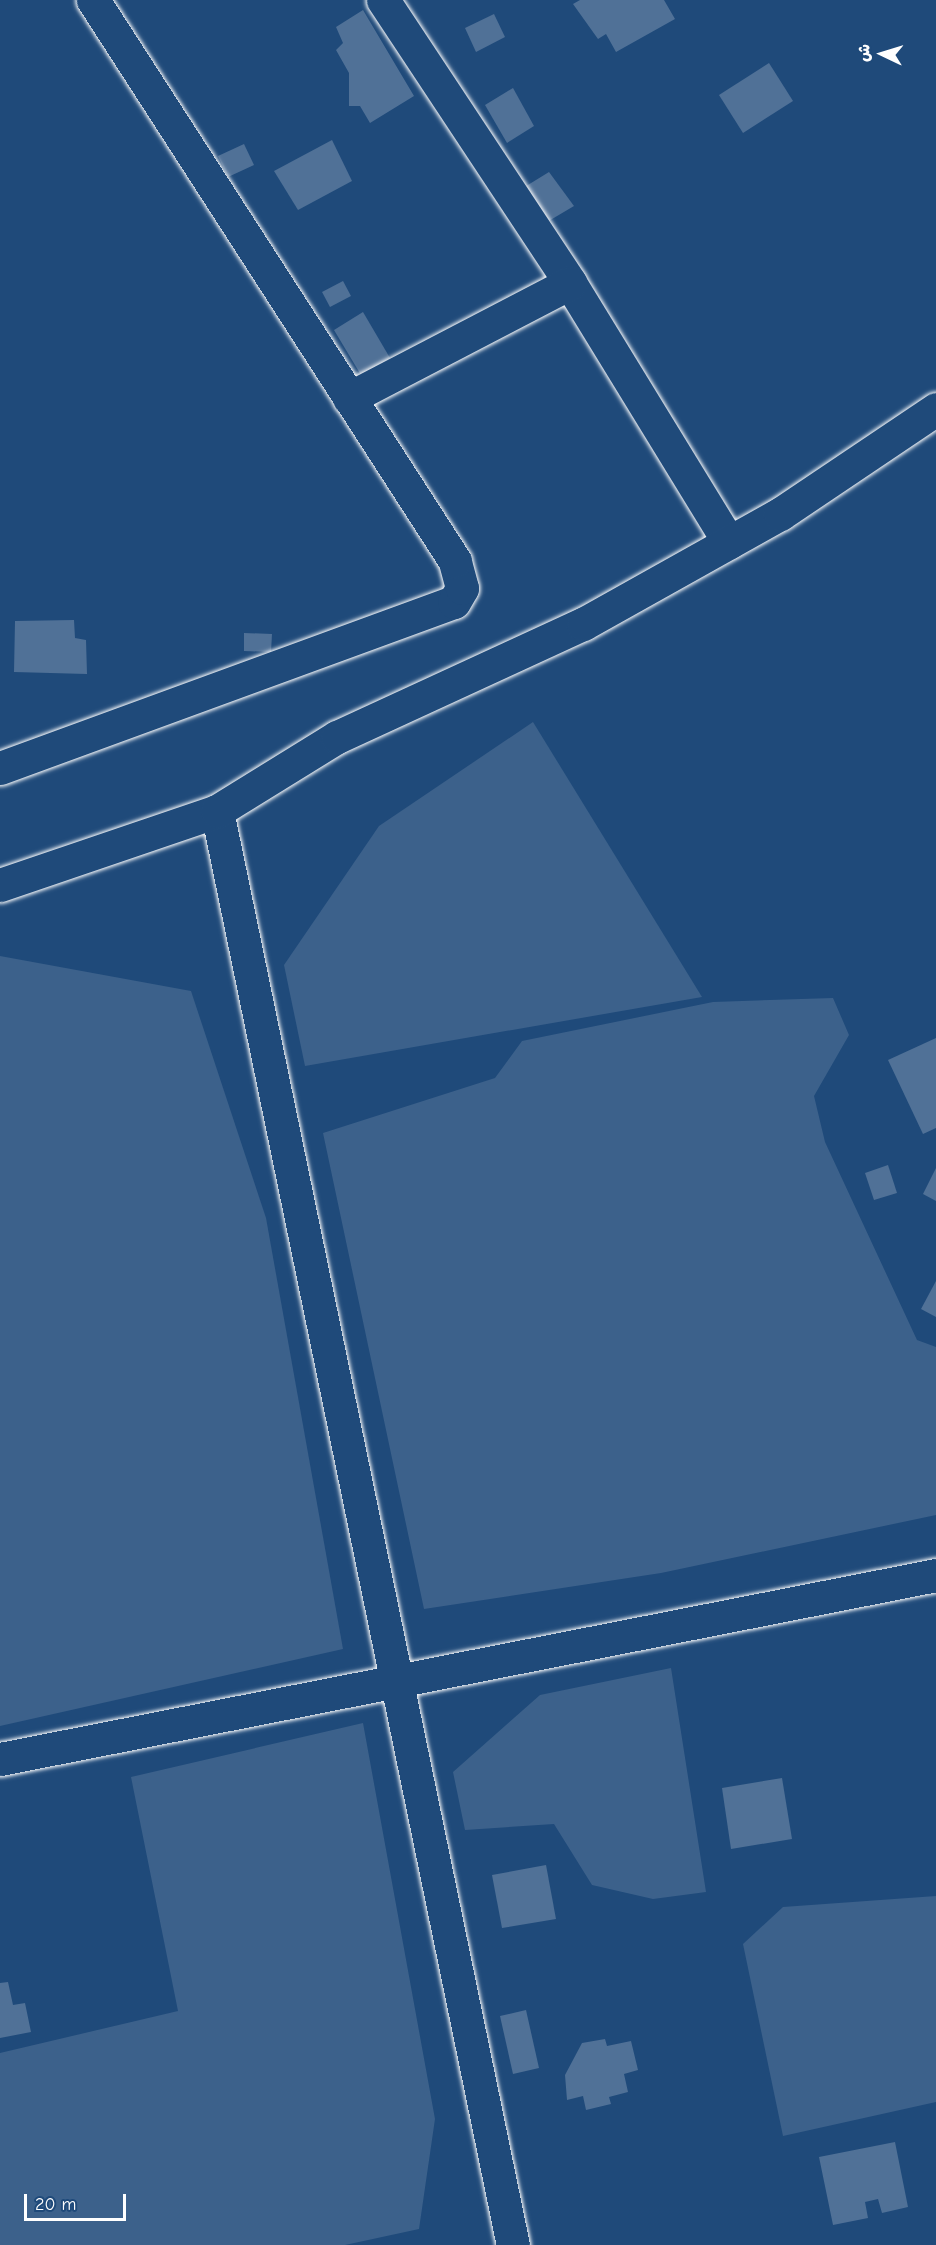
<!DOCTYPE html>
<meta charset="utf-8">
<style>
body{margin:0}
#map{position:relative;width:936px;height:2245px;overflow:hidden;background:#1f4a7a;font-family:"Comic Neue","Playpen Sans Arabic",sans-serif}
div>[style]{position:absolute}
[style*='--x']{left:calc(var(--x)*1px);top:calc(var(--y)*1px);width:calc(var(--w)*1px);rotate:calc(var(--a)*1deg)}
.green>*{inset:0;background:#3c618b}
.building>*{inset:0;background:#507197}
.roads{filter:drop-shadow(0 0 2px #fff) drop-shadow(0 0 2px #fff)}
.minor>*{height:33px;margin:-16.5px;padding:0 16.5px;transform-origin:16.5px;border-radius:16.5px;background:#1f4a7a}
span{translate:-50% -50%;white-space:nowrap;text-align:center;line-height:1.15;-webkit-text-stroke:4.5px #1f4a7a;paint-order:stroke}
.north{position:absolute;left:852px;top:24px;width:60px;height:60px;-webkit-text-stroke:4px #1f4a7a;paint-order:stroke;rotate:274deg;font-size:16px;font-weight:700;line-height:24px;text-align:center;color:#fff}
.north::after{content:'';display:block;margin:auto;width:21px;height:27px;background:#fff;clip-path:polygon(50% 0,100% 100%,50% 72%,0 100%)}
.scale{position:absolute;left:24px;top:2194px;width:102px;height:27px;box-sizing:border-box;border:3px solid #fff;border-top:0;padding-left:8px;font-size:18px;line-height:21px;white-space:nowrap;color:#fff;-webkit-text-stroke:4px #1f4a7a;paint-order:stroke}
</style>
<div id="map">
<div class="green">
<i style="clip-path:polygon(533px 722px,702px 997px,305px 1066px,284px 965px,379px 826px)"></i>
<i style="clip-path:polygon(0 956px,191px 991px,266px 1218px,343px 1649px,0 1726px)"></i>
<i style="clip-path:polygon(833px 998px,849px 1035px,814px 1096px,825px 1142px,917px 1340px,936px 1347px,936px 1515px,661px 1573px,424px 1609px,323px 1133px,495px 1078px,522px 1041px,713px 1002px)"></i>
<i style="clip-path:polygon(671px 1668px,706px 1892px,653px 1899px,592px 1885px,554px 1824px,465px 1830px,453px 1772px,540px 1695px)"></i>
<i style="clip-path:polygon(363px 1723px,435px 2119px,419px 2229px,345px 2245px,0 2245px,0 2053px,178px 2011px,131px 1777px)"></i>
<i style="clip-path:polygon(936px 1896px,936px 2102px,783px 2136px,743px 1944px,783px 1907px)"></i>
</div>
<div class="building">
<i style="clip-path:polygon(580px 0,664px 0,675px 19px,616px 52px,606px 34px,598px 39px,573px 4px)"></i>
<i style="clip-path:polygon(363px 10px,414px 96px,370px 123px,360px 106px,349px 106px,349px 73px,336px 50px,343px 43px,336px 27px)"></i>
<i style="clip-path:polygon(494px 14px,505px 37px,476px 52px,465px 28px)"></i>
<i style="clip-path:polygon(769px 63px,793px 101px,743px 133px,719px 95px)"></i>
<i style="clip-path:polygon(513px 88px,534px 126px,507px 143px,485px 105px)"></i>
<i style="clip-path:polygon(332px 140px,352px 181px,298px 210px,274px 171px)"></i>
<i style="clip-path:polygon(244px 144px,254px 165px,228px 177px,218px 156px)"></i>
<i style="clip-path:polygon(549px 172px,574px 206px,547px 222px,523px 188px)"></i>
<i style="clip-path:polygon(343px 281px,351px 296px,330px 307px,322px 292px)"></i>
<i style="clip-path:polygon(363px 312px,390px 358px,361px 375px,334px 330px)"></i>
<i style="clip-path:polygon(74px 620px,75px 638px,86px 640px,87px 674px,14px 672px,15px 621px)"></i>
<i style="clip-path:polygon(244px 633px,272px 634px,271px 652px,244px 651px)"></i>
<i style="clip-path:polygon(936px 1038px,936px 1128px,923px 1134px,888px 1060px)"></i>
<i style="clip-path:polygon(888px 1165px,897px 1193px,874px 1200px,865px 1173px)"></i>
<i style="clip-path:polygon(936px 1168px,936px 1201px,923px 1194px)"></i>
<i style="clip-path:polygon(936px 1281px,936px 1317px,921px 1309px)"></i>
<i style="clip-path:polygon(782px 1778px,792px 1839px,731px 1849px,722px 1788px)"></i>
<i style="clip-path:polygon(546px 1865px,556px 1919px,502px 1928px,492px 1875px)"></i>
<i style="clip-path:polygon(8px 1982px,13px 2005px,25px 2003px,31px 2032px,0 2038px,0 1983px)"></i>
<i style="clip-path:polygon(526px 2010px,539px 2068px,513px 2074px,500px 2016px)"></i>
<i style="clip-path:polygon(605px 2039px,607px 2046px,631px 2041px,638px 2070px,624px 2074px,628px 2092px,609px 2097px,611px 2104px,586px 2110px,583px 2096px,567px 2100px,565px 2075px,582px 2043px)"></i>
<i style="clip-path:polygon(895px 2142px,908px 2207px,882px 2213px,878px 2199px,865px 2202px,868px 2218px,833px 2225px,819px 2157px)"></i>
</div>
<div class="roads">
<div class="minor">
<i style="--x:383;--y:0;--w:339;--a:56.5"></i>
<i style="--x:570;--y:283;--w:304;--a:58.5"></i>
<i style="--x:349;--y:398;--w:249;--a:-27.5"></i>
<i style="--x:0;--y:768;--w:483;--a:-20.1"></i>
<i style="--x:454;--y:602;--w:16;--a:-60"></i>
<i style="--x:462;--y:588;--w:28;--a:-105"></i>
<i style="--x:455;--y:561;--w:668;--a:-122.83"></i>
<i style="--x:217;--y:811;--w:1464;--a:78.34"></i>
<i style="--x:0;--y:885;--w:229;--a:-18.8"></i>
<i style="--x:217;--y:811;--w:141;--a:-31.7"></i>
<i style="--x:337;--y:737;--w:271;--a:-24.7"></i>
<i style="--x:583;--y:624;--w:226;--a:-29.2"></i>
<i style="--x:780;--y:514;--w:188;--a:-33.9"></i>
<i style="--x:0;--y:1759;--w:954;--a:-11.12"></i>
</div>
</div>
<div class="north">ش</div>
<div class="scale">20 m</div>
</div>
